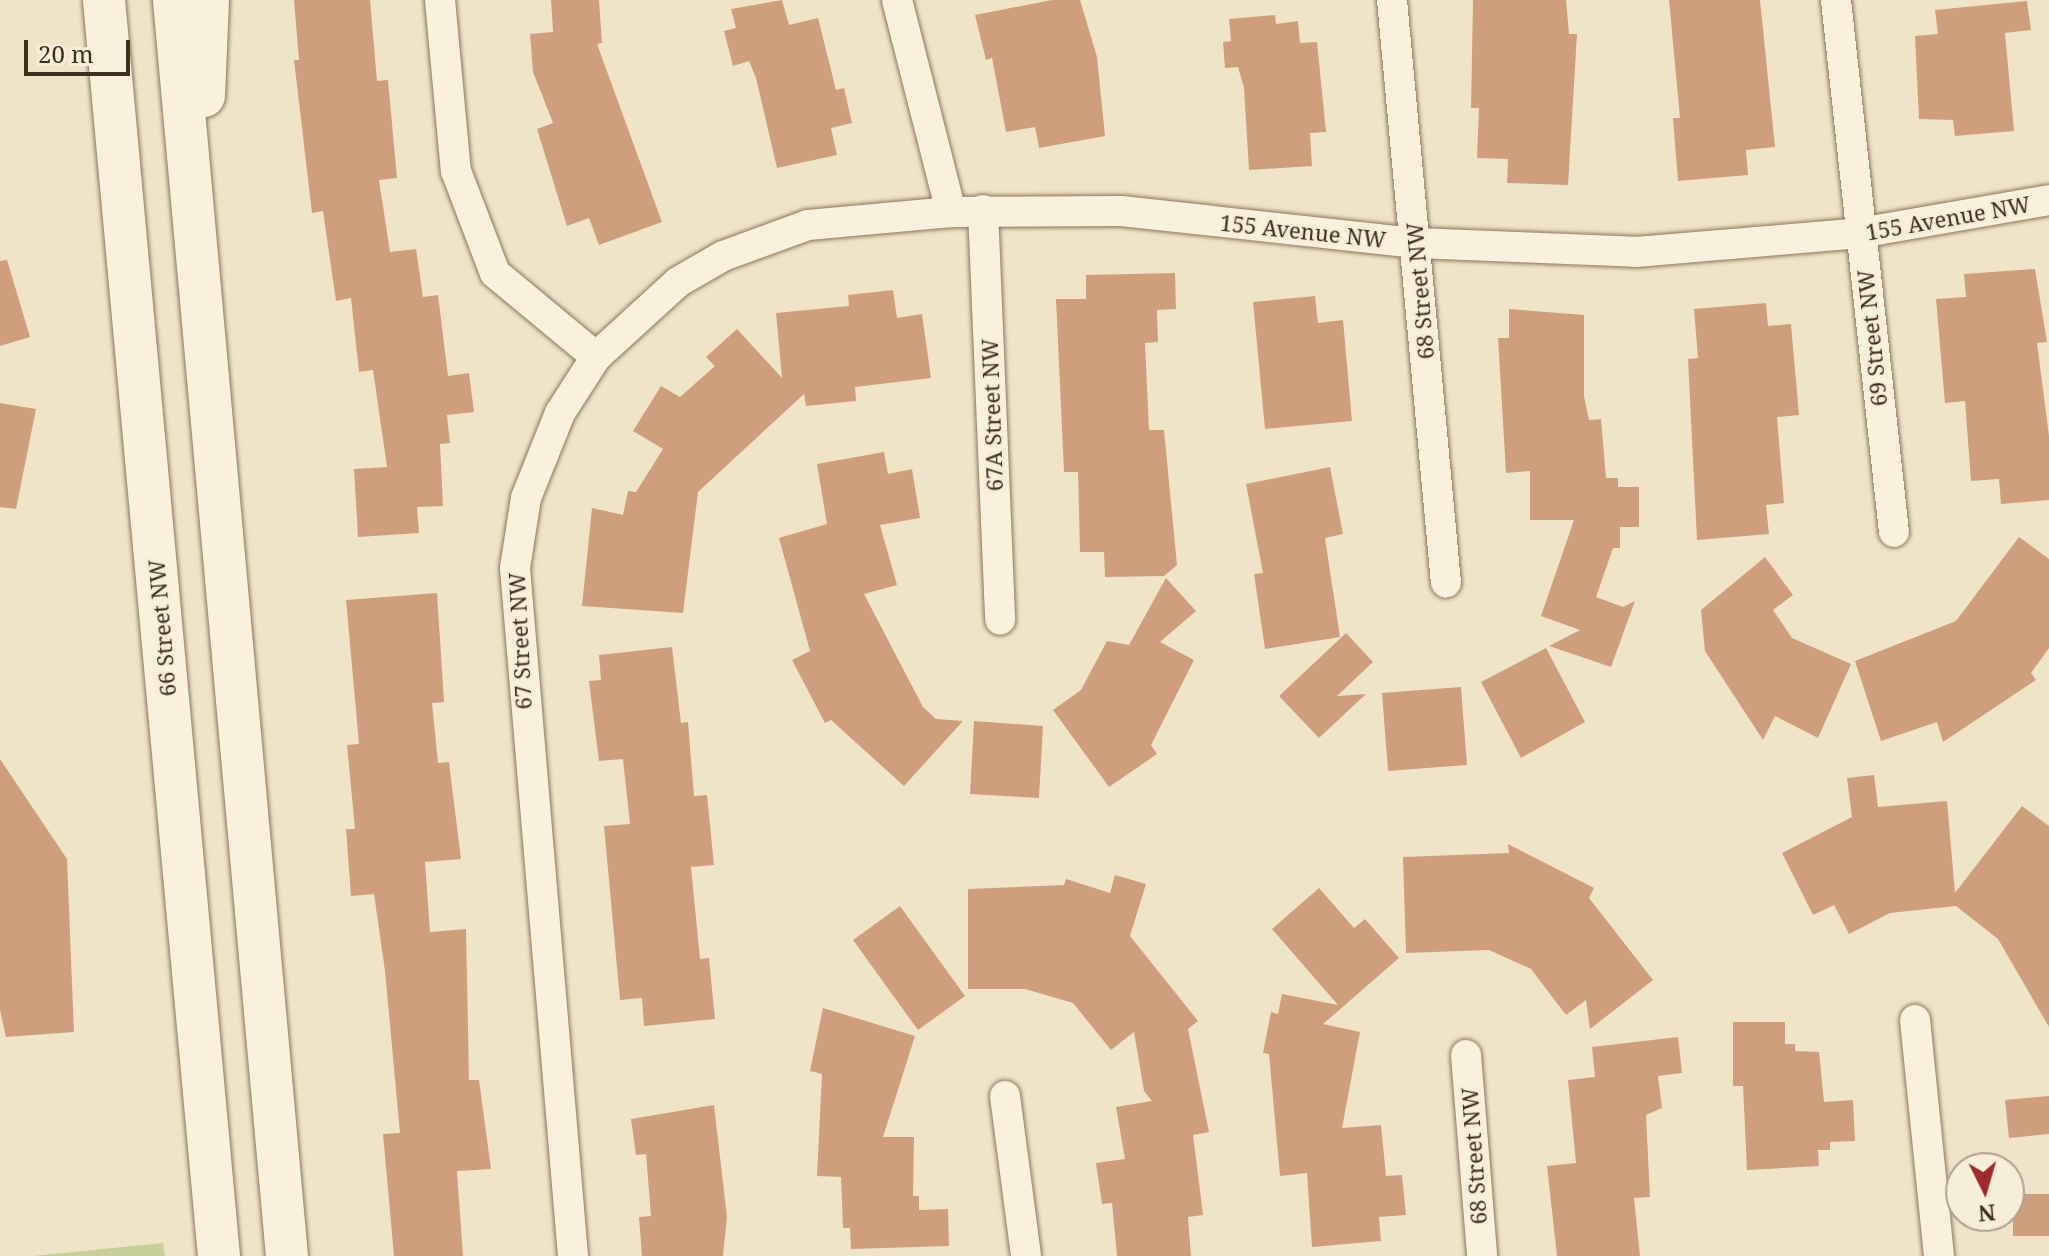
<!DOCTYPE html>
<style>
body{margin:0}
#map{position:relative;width:2049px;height:1256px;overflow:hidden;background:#f0e4c8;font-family:"Noto Serif",serif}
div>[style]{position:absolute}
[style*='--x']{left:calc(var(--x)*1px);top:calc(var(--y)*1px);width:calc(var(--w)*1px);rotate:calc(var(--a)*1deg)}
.green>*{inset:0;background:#c9cf9b}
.building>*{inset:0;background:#cf9f7d}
.roads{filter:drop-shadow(0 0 2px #8d765c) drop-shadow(0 0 2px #8d765c)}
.street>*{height:30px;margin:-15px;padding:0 15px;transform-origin:15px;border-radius:15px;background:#faf1dc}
.secondary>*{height:42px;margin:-21px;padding:0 21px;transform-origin:21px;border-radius:21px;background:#faf1dc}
span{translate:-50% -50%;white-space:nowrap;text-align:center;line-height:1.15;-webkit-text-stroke:6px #f7eed8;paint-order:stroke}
.street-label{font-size:22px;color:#3d2e20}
.north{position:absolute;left:1945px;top:1152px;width:80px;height:80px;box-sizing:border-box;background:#f7eed8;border:2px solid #ada18e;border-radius:50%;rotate:175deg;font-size:22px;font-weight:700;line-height:32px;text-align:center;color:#3d2e20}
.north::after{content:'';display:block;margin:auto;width:28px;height:36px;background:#9e2a2b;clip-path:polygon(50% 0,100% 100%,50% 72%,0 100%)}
.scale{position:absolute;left:24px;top:40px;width:106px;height:36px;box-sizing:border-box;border:4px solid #3d2e20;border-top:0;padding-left:10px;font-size:24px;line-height:28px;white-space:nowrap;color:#3d2e20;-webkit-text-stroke:6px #f7eed8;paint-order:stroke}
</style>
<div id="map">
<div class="green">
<i style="clip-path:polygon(163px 1243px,165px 1256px,33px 1256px)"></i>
</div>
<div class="building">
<i style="clip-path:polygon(294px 0,370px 0,377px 81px,388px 80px,397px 178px,379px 180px,390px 252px,416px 249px,423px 297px,438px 295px,448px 376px,469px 373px,474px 412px,447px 415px,450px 443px,440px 444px,443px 506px,417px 507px,419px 533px,358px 537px,354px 469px,387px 467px,373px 370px,359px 372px,351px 298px,336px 301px,323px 211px,312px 213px,294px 60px,299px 60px)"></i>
<i style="clip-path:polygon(551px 0,599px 0,602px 43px,597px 44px,662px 222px,599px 245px,589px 218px,567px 226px,537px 129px,553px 123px,533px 72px,530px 34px,553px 32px)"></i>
<i style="clip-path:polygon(782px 0,789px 25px,818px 18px,836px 90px,844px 88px,852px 123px,831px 128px,837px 155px,777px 168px,756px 78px,749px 61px,733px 66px,724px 31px,736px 28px,731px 9px)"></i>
<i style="clip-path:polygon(1052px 0,1080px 0,1097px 57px,1105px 136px,1039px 148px,1035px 127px,1006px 132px,992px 58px,986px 60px,975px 15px)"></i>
<i style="clip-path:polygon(1473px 0,1566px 0,1569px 34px,1577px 34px,1568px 185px,1507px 183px,1508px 159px,1477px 158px,1479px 108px,1471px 108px)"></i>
<i style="clip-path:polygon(1669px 0,1760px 0,1775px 147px,1746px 150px,1748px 175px,1678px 181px,1673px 118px,1680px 118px)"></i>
<i style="clip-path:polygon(2027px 1px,2031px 30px,2005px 33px,2014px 131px,1955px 136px,1953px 120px,1919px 119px,1915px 36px,1938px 34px,1935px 10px)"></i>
<i style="clip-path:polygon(1275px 15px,1276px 24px,1298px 21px,1300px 43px,1317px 42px,1326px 132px,1310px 133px,1312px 166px,1249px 170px,1244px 88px,1238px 67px,1225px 68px,1223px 42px,1231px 41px,1229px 19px)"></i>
<i style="clip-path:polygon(7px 260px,30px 337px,0 346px,0 261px)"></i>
<i style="clip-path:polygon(2035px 269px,2047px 342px,2037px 343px,2049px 436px,2049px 500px,2001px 504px,1999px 479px,1971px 481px,1965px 401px,1945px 403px,1936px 299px,1966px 297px,1964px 274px)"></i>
<i style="clip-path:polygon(1175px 273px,1176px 309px,1157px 310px,1158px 342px,1145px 343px,1149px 430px,1164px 430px,1177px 565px,1164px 576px,1105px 577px,1104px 552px,1080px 552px,1078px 472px,1064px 472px,1056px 299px,1086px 299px,1086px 275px)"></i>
<i style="clip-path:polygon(893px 290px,897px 318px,922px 314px,931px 378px,855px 387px,856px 401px,806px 406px,804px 394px,698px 492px,683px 613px,582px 606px,592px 508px,623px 515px,628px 491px,636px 492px,663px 449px,633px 431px,661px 386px,680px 397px,715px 366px,706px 357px,737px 329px,782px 378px,776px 313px,849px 306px,848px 295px)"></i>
<i style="clip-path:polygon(1315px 296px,1318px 323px,1343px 320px,1352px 421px,1265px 429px,1253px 302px)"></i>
<i style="clip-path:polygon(1766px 303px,1768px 326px,1791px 324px,1799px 415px,1777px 417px,1784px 503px,1766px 505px,1769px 534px,1697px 540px,1688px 359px,1698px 358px,1694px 309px)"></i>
<i style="clip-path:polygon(1509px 309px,1584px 315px,1584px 396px,1589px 420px,1601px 419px,1606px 478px,1618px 478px,1618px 487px,1639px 487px,1639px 527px,1620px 527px,1620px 548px,1613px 548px,1596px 597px,1623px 607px,1635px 601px,1611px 667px,1549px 646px,1580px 630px,1541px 616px,1574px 520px,1530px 520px,1530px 471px,1506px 473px,1498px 338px,1509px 338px)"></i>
<i style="clip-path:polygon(0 403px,36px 409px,16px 509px,0 507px)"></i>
<i style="clip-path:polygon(884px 452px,888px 474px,912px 469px,920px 518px,880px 525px,897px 585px,864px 594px,923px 707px,936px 719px,963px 721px,904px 786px,831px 720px,825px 723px,792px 660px,810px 651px,779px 538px,827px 524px,817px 464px)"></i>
<i style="clip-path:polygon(1330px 467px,1343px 534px,1325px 538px,1340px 637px,1265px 649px,1254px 574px,1263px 573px,1246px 484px)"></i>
<i style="clip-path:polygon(2019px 537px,2049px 559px,2049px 648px,2031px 673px,2036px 680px,1943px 742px,1937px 722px,1881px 741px,1855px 661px,1956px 621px)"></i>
<i style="clip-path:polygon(1765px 557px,1793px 595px,1773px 610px,1792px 638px,1851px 664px,1818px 738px,1775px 716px,1763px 740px,1705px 651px,1701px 610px)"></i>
<i style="clip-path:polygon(1166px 578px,1196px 611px,1160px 642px,1194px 660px,1151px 745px,1157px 754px,1109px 787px,1053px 710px,1081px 690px,1107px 641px,1129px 645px)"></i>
<i style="clip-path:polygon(437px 593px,444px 702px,432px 703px,438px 763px,449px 762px,461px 859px,425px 862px,430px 932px,466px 929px,469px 1080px,479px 1080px,491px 1169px,457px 1171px,463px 1256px,394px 1256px,383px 1134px,400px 1133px,385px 971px,374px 894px,351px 896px,346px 829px,355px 829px,347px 745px,359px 744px,346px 600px)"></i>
<i style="clip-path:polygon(1346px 633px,1373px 662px,1337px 696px,1366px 694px,1319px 738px,1279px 696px)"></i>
<i style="clip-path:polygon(672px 647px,681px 723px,688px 722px,694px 796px,707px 795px,714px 865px,691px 867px,700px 959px,709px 958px,715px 1019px,644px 1026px,642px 998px,620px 1000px,604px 826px,630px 824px,623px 759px,599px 761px,589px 681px,601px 680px,599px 655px)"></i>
<i style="clip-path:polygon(1546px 648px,1585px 722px,1521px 758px,1481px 682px)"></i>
<i style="clip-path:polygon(1461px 687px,1467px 765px,1388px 771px,1382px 693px)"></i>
<i style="clip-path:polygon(974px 721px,1043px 726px,1039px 798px,970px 794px)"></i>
<i style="clip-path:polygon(0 759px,67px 859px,74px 1032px,6px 1037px,0 1010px)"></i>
<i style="clip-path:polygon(1874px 775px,1878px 807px,1947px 801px,1955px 893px,2022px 806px,2049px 826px,2049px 1027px,1998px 939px,1956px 906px,1890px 913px,1849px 934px,1834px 905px,1813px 915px,1782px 853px,1852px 817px,1847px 778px)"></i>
<i style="clip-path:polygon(1508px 844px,1594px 888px,1589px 898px,1653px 980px,1590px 1029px,1586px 1000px,1566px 1015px,1531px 969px,1489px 950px,1406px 953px,1403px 857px,1509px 853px)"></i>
<i style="clip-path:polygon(1115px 875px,1146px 884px,1130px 936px,1198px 1021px,1188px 1029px,1209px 1132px,1193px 1135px,1203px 1215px,1188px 1217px,1191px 1256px,1117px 1256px,1112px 1203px,1102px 1204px,1096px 1163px,1125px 1159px,1116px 1107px,1152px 1101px,1144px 1091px,1134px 1032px,1111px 1050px,1073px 1003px,1025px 989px,968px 989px,968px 889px,1064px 885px,1066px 879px,1110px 893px)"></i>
<i style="clip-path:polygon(1319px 888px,1354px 928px,1365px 919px,1399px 958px,1323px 1024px,1360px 1032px,1342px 1128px,1381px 1125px,1386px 1176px,1402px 1175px,1406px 1215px,1379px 1217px,1381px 1241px,1312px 1247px,1307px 1173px,1280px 1176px,1269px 1054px,1263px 1053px,1271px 1012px,1278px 1014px,1282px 994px,1338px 1005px,1272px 929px)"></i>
<i style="clip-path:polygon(900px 906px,965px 996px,918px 1030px,853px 940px)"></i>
<i style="clip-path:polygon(823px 1008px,915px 1036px,883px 1137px,914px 1137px,913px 1196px,919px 1196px,919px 1210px,948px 1209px,949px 1246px,851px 1249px,850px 1228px,843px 1228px,841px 1177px,817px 1176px,822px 1074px,810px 1071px)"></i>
<i style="clip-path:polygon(1733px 1022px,1785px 1022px,1785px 1044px,1795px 1044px,1795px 1051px,1819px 1052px,1824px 1102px,1853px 1100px,1855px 1141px,1830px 1142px,1830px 1150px,1818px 1150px,1819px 1166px,1747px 1170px,1743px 1086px,1733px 1086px)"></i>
<i style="clip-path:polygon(1678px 1037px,1682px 1073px,1658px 1076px,1662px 1108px,1646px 1115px,1650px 1197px,1634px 1198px,1640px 1256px,1557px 1256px,1547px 1166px,1576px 1163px,1568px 1080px,1595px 1077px,1592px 1047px)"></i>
<i style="clip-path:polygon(2049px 1096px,2049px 1134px,2009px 1138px,2005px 1100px)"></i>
<i style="clip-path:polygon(714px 1105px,727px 1217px,723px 1256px,642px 1256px,639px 1217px,651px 1216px,646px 1154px,636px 1155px,631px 1119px)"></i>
<i style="clip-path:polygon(2013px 1194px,2049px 1194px,2049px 1236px,2013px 1236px)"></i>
</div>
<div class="roads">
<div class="street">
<i style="--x:440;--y:0;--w:172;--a:84.7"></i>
<i style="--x:456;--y:171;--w:109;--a:69.1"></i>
<i style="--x:495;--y:273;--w:131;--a:39.7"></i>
<i style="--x:897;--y:0;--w:219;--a:75.7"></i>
<i style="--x:1392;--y:0;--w:585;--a:84.71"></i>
<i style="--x:1836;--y:0;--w:535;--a:83.78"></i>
<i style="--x:983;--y:210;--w:410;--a:87.6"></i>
<i style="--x:1915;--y:1020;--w:237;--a:84.2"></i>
<i style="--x:1466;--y:1055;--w:202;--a:85.4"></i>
<i style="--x:1005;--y:1096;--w:161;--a:82.5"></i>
<i style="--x:573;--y:1256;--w:690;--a:-94.82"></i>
<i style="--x:515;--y:568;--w:71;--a:-81.1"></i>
<i style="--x:526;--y:498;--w:92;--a:-68.2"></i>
<i style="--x:560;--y:413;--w:67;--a:-57.3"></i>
<i style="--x:596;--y:357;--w:111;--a:-42.4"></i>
<i style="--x:678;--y:282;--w:52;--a:-30"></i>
<i style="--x:723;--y:256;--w:90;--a:-20"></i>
<i style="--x:808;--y:225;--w:144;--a:-5.2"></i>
<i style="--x:951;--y:212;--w:170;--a:-0.3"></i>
<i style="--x:1121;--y:211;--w:297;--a:6.2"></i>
<i style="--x:1416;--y:243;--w:220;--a:2.3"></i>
<i style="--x:1636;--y:252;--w:225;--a:-4.8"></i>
<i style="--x:1860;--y:233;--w:192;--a:-9.9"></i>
</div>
<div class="secondary">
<i style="--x:104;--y:0;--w:1261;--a:84.77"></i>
<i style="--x:174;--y:0;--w:1261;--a:84.86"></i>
<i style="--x:204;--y:96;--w:96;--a:-87.6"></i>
</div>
</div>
<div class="street-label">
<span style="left:1948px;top:218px;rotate:-10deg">155 Avenue NW</span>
<span style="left:1303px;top:231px;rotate:6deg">155 Avenue NW</span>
<span style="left:1420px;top:291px;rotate:-95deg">68 Street NW</span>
<span style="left:1872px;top:338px;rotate:-96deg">69 Street NW</span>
<span style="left:992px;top:415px;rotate:-92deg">67A Street NW</span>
<span style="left:162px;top:628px;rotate:-95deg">66 Street NW</span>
<span style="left:520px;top:641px;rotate:-93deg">67 Street NW</span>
<span style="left:1474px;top:1156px;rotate:-94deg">68 Street NW</span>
</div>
<div class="north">N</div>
<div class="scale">20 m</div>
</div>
